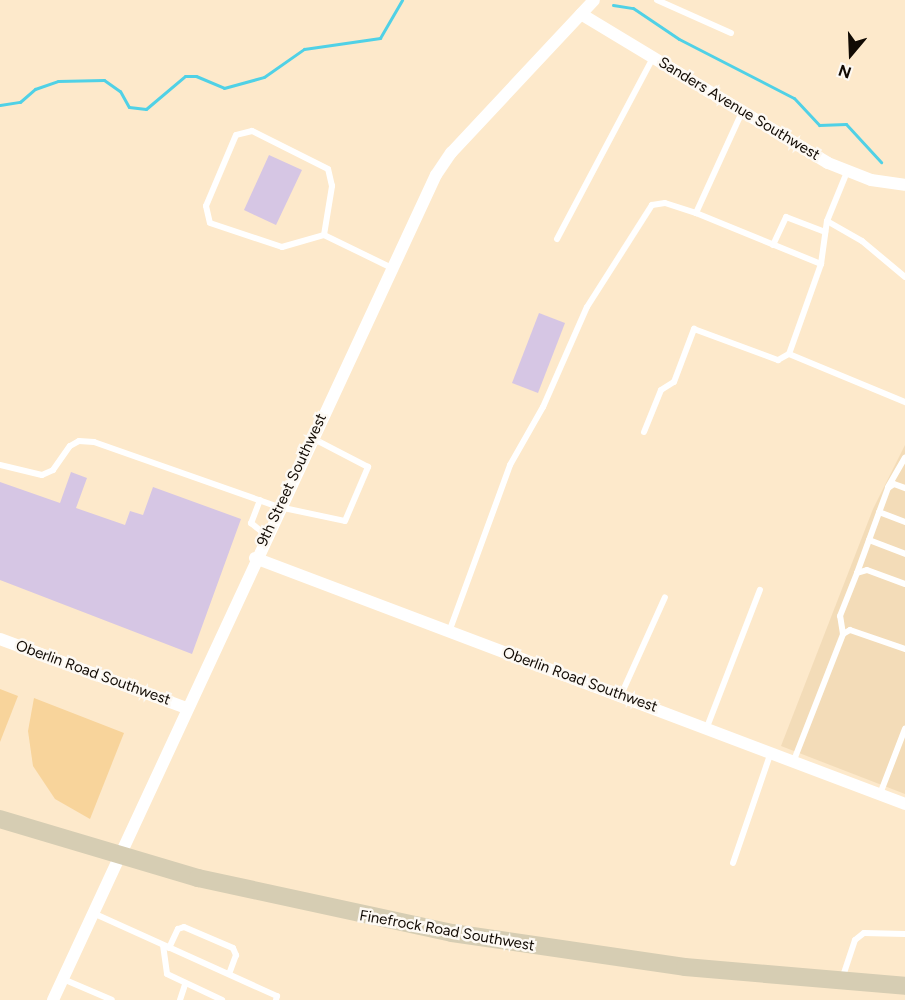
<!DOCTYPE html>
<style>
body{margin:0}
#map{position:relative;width:905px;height:1000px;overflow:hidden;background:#fde9cb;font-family:Figtree,sans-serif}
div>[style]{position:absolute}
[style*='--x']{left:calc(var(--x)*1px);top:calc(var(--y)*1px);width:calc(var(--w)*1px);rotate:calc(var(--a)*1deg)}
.built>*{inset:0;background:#f3dcb8}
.green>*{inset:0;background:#f8d49b}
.stream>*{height:3px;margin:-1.5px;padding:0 1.5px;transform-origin:1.5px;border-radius:1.5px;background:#50d1e6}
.building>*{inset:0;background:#d6c6e4}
.service>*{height:6px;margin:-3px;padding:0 3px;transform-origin:3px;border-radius:3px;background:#fff}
.minor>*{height:12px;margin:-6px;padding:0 6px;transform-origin:6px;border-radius:6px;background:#fff}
.secondary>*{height:18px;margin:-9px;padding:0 9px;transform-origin:9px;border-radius:9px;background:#d6cdb3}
span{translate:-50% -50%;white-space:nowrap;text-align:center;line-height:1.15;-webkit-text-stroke:5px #fdf9f3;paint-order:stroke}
.street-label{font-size:15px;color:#110a03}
.north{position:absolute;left:821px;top:24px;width:60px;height:60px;-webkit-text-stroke:4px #fdf9f3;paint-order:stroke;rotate:199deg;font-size:16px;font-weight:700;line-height:24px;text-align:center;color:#110a03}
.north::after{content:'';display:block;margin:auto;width:21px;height:27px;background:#110a03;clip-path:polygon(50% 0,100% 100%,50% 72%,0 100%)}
</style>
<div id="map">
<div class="built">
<i style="clip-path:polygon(905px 445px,905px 794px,781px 746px,873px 509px)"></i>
</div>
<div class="green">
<i style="clip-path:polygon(0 689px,18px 696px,0 742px)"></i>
<i style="clip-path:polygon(34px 698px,124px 733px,90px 819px,55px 799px,33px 766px,28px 731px)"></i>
</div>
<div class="stream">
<i style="--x:613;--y:5;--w:20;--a:9"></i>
<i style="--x:633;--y:8;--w:55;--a:34"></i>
<i style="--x:679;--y:39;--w:129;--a:27.2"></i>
<i style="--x:794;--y:98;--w:37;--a:47"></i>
<i style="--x:819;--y:125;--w:27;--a:-2"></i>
<i style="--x:846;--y:124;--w:52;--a:47.4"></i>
<i style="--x:0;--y:105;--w:20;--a:-9"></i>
<i style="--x:20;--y:102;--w:20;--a:-41"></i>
<i style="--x:35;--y:89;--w:24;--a:-19"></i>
<i style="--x:58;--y:81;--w:46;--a:-1.2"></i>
<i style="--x:104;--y:80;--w:19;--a:35"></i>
<i style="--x:120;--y:91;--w:18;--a:61"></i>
<i style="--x:129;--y:107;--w:17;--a:7"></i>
<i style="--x:146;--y:109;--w:51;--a:-40.2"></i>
<i style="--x:185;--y:76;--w:11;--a:0"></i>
<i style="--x:196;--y:76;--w:30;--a:23"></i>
<i style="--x:224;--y:88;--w:41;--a:-15.4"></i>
<i style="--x:264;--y:77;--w:49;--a:-35"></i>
<i style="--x:304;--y:49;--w:77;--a:-8.2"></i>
<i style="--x:380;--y:38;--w:44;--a:-59.9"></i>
</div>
<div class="building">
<i style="clip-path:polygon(269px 155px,302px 170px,276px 225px,244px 210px)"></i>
<i style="clip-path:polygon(539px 313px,565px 323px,538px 393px,512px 383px)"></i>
<i style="clip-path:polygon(71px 472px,87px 478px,76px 508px,125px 525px,130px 511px,143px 515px,153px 487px,241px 519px,192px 654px,0 580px,0 482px,60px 503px)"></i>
</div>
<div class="service">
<i style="--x:657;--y:0;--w:81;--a:24"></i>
<i style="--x:742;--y:112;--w:111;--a:114.5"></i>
<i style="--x:696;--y:213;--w:135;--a:22.2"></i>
<i style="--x:821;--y:264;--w:43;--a:-82.1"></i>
<i style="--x:827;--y:221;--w:53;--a:-67.8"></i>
<i style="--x:827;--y:221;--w:40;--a:29.7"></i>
<i style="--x:862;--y:241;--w:56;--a:39.9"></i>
<i style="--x:324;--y:235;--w:50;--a:-80.7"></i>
<i style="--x:332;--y:186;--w:17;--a:-103"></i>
<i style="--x:328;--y:169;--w:85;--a:-153.4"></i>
<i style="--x:252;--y:131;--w:16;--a:166"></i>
<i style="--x:236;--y:135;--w:77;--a:112.9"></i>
<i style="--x:206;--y:206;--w:17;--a:77"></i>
<i style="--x:210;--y:223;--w:76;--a:18.4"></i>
<i style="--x:282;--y:247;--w:44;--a:-15.9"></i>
<i style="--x:324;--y:235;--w:76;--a:25.9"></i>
<i style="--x:557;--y:239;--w:205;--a:-62.1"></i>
<i style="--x:773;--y:245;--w:31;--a:-65"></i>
<i style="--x:786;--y:217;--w:42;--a:21"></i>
<i style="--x:789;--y:354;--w:96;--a:-70.4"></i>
<i style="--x:644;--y:432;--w:45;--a:-68"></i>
<i style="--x:661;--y:390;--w:15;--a:-32"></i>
<i style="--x:674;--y:382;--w:57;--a:-69.3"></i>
<i style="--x:694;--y:329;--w:90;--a:20.3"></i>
<i style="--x:778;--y:360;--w:13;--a:-29"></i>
<i style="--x:789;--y:354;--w:126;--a:22.5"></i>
<i style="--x:0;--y:465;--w:43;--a:13.4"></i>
<i style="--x:42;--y:475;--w:12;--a:-24"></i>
<i style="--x:53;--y:470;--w:29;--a:-55"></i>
<i style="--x:70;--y:446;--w:10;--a:-29"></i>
<i style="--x:79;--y:441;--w:15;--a:4"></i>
<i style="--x:94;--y:442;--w:196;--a:19.4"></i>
<i style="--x:279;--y:507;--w:67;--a:12"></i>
<i style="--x:345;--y:521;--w:59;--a:-66.9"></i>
<i style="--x:368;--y:467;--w:61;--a:-152.6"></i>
<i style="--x:888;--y:487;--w:34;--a:-60"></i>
<i style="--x:260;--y:500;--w:25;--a:111"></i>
<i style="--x:251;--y:523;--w:19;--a:39"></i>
<i style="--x:879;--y:512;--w:28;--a:21"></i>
<i style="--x:869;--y:540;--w:39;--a:21"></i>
<i style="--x:857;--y:573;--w:90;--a:-70"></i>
<i style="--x:888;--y:488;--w:7;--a:-34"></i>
<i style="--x:894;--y:484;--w:12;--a:20"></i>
<i style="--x:449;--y:632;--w:178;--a:-69.9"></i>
<i style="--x:510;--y:465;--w:67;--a:-60.4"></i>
<i style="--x:543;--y:407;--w:109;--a:-66.3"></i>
<i style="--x:587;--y:307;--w:121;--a:-57.5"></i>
<i style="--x:652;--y:205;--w:13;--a:-9"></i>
<i style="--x:665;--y:203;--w:33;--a:18"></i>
<i style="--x:843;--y:634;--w:18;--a:-99"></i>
<i style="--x:840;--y:616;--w:46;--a:-68.4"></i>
<i style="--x:857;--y:573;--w:10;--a:-17"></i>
<i style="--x:867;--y:570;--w:40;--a:20.2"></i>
<i style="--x:621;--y:695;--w:107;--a:-65.8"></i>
<i style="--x:707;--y:727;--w:147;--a:-68.9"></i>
<i style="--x:794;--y:760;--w:135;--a:-68.7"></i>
<i style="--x:843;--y:634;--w:8;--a:-30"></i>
<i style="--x:850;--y:630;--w:58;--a:19.1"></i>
<i style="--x:880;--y:794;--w:70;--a:-69"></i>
<i style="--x:733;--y:863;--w:117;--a:-71.1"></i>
<i style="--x:93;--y:913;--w:202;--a:24.3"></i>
<i style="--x:277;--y:996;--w:4;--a:104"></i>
<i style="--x:163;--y:945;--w:29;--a:82"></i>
<i style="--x:167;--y:974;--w:61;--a:25.3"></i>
<i style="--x:169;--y:948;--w:21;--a:-65"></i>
<i style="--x:178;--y:929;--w:6;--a:-18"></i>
<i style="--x:184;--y:927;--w:53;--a:23.2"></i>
<i style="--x:233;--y:948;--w:8;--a:67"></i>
<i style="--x:236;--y:955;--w:20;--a:110"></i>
<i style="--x:63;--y:979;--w:53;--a:23.2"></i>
<i style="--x:842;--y:979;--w:41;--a:-71.6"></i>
<i style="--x:855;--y:940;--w:11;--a:-38"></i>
<i style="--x:864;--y:933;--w:41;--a:1.4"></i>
<i style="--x:180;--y:1000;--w:16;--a:-72"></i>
</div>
<div class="minor">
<i style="--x:581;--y:14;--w:288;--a:31.1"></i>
<i style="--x:828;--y:163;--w:46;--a:21.6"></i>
<i style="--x:871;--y:180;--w:34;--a:8"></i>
<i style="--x:255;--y:558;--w:695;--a:20.73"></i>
<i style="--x:0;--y:639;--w:199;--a:20.3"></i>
<i style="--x:53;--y:1000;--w:910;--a:-65.1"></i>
<i style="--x:436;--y:175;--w:27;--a:-56"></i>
<i style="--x:451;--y:153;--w:209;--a:-46.9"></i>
</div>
<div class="secondary">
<i style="--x:0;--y:819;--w:207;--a:16.6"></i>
<i style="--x:198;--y:878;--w:260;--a:12.2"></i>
<i style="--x:452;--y:933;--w:235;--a:8.3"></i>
<i style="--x:685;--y:967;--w:221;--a:4.9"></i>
</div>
<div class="street-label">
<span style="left:739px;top:109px;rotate:31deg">Sanders Avenue Southwest</span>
<span style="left:292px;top:480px;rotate:-65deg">9th Street Southwest</span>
<span style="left:93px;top:673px;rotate:20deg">Oberlin Road Southwest</span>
<span style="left:580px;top:680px;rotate:20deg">Oberlin Road Southwest</span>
<span style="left:447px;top:931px;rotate:10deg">Finefrock Road Southwest</span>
</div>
<div class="north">N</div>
</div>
